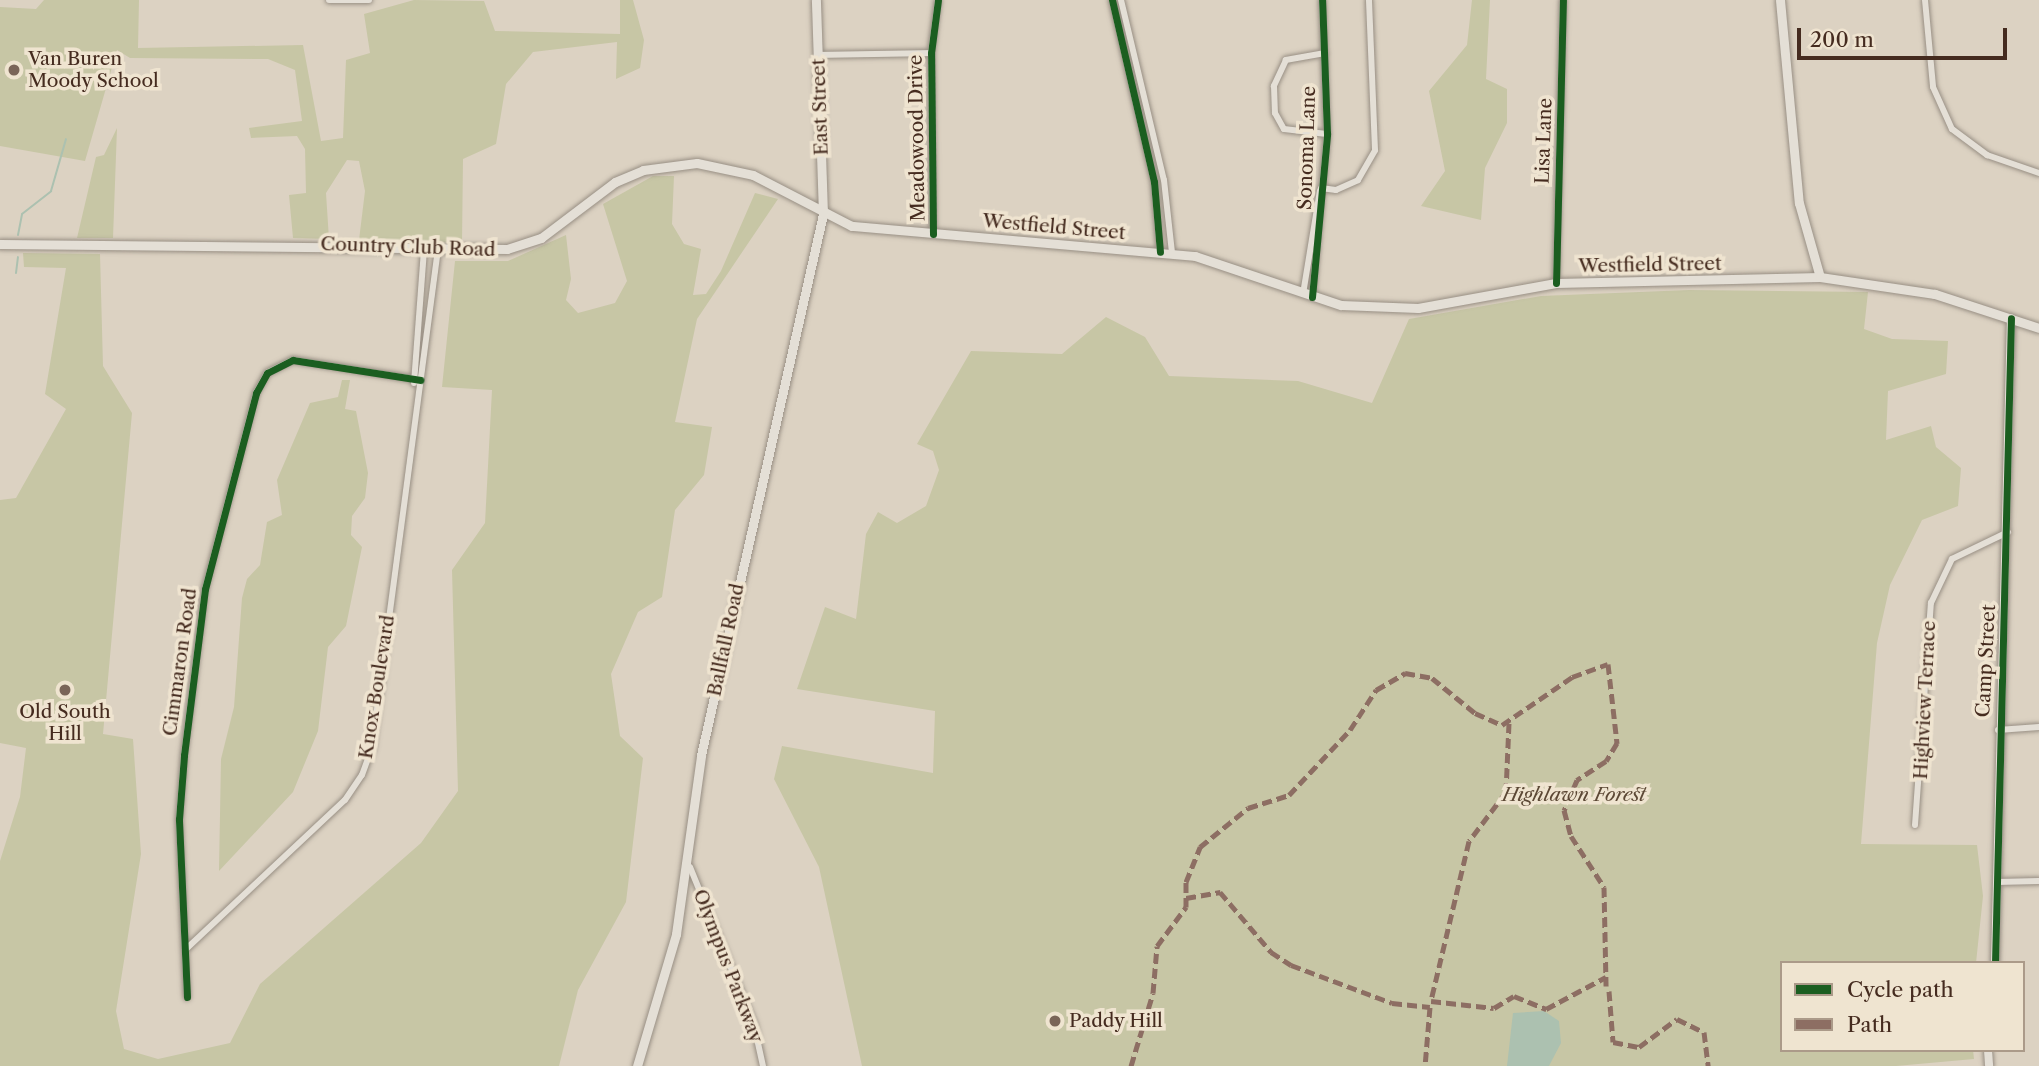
<!DOCTYPE html>
<style>
body{margin:0}
#map{position:relative;width:2039px;height:1066px;overflow:hidden;background:#dcd2c2;font-family:"Libre Caslon Text",serif}
div>[style]{position:absolute}
[style*='--x']{left:calc(var(--x)*1px);top:calc(var(--y)*1px);width:calc(var(--w)*1px);rotate:calc(var(--a)*1deg)}
.green>*{inset:0;background:#c7c6a5}
.water>*{inset:0;background:#acc1b0}
.stream>*{height:2px;margin:-1px;padding:0 1px;transform-origin:1px;border-radius:1px;background:#acc1b0}
.roads{filter:drop-shadow(0 0 2px #988f84) drop-shadow(0 0 2px #988f84)}
.minor>*{height:6px;margin:-3px;padding:0 3px;transform-origin:3px;border-radius:3px;background:#e4dfd6}
.tertiary>*{height:8px;margin:-4px;padding:0 4px;transform-origin:4px;border-radius:4px;background:#e4dfd6}
.secondary>*{height:9px;margin:-4.5px;padding:0 4.5px;transform-origin:4.5px;border-radius:4.5px;background:#e4dfd6}
.quiet>*{height:5px;margin-top:-2.5px;transform-origin:0;background:repeating-linear-gradient(90deg,#8d6e63 0 10px,transparent 0 15px)}
.cycleway>*{height:7px;margin:-3.5px;padding:0 3.5px;transform-origin:3.5px;border-radius:3.5px;background:#1b5e20}
.dots>*{width:19px;height:19px;translate:-50% -50%;box-sizing:border-box;border:4px solid #efe4d0;border-radius:50%}
span{translate:-50% -50%;white-space:nowrap;text-align:center;line-height:1.15;-webkit-text-stroke:7px #efe4d0;paint-order:stroke}
.poi-label{font-size:19px;color:#452b1f}
.left{translate:0 -50%;text-align:left}
.street-label{font-size:19px;color:#452b1f}
.park-label{font-size:19px;color:#5c4835;font-style:italic}
.legend{position:absolute;left:1780px;top:961px;width:245px;height:91px;box-sizing:border-box;background:#efe4d0;border:2px solid #ab9a89;margin:0;padding:9px 12px;list-style:none;font-size:21px;color:#452b1f}
.legend li{display:flex;align-items:center;gap:14px;height:35px}
.legend b{width:35px;border:2px solid #ab9a89}
.scale{position:absolute;left:1797px;top:28px;width:210px;height:32px;box-sizing:border-box;border:4px solid #452b1f;border-top:0;padding-left:9px;font-size:21px;line-height:24px;white-space:nowrap;color:#452b1f;-webkit-text-stroke:5px #efe4d0;paint-order:stroke}
</style>
<div id="map">
<div class="green">
<i style="clip-path:polygon(44px 0,139px 0,138px 48px,303px 45px,321px 141px,343px 138px,346px 60px,370px 53px,364px 14px,414px 0,484px 1px,495px 31px,620px 34px,620px 0,633px 0,644px 40px,640px 68px,616px 79px,617px 42px,533px 52px,506px 84px,496px 144px,463px 159px,462px 243px,359px 240px,365px 191px,359px 161px,347px 160px,326px 193px,329px 239px,293px 238px,289px 195px,306px 193px,305px 149px,297px 136px,251px 138px,249px 128px,302px 121px,295px 70px,268px 59px,130px 58px,117px 50px,85px 161px,0 146px,0 7px,36px 9px)"></i>
<i style="clip-path:polygon(1472px 0,1490px 0,1486px 79px,1507px 89px,1507px 123px,1485px 168px,1481px 220px,1421px 206px,1445px 171px,1429px 91px,1467px 45px)"></i>
<i style="clip-path:polygon(117px 128px,113px 238px,77px 238px,96px 157px,104px 155px)"></i>
<i style="clip-path:polygon(653px 176px,674px 176px,672px 224px,684px 244px,701px 249px,693px 295px,706px 294px,721px 271px,755px 193px,778px 199px,697px 319px,675px 422px,712px 427px,704px 475px,675px 510px,662px 597px,638px 612px,611px 674px,620px 736px,643px 758px,626px 902px,578px 990px,559px 1066px,0 1066px,0 861px,20px 797px,26px 748px,0 743px,0 500px,16px 498px,66px 409px,45px 394px,66px 268px,24px 267px,23px 253px,100px 254px,103px 366px,132px 413px,103px 734px,133px 739px,141px 854px,116px 1011px,124px 1049px,158px 1059px,230px 1043px,260px 984px,421px 843px,458px 791px,452px 570px,485px 523px,492px 390px,442px 387px,455px 261px,508px 261px,566px 235px,571px 279px,566px 300px,578px 313px,615px 303px,627px 281px,603px 204px)"></i>
<i style="clip-path:polygon(1689px 290px,1868px 292px,1864px 329px,1892px 339px,1948px 341px,1946px 374px,1888px 391px,1886px 440px,1931px 426px,1936px 447px,1961px 468px,1958px 506px,1922px 520px,1890px 585px,1877px 643px,1861px 844px,1977px 845px,1983px 896px,1976px 963px,1782px 963px,1782px 1050px,1973px 1050px,1974px 1059px,1896px 1066px,862px 1066px,819px 867px,774px 779px,782px 746px,933px 773px,935px 711px,797px 689px,825px 607px,856px 619px,866px 534px,878px 512px,897px 523px,926px 506px,939px 470px,933px 451px,917px 444px,971px 351px,1062px 354px,1106px 317px,1145px 337px,1169px 376px,1298px 381px,1372px 403px,1409px 319px,1541px 296px)"></i>
<i style="clip-path:polygon(342px 380px,350px 380px,345px 409px,356px 411px,368px 473px,365px 498px,352px 516px,351px 535px,362px 547px,346px 626px,328px 647px,318px 731px,293px 792px,219px 871px,221px 759px,234px 707px,242px 598px,247px 579px,260px 565px,267px 522px,282px 515px,277px 480px,310px 403px,338px 397px)"></i>
</div>
<div class="water">
<i style="clip-path:polygon(1513px 1013px,1544px 1011px,1559px 1021px,1561px 1043px,1549px 1066px,1507px 1066px)"></i>
</div>
<div class="stream">
<i style="--x:18;--y:235;--w:21;--a:-79"></i>
<i style="--x:22;--y:214;--w:37;--a:-38"></i>
<i style="--x:51;--y:191;--w:54;--a:-73.9"></i>
<i style="--x:16;--y:273;--w:16;--a:-83"></i>
</div>
<div class="roads">
<div class="minor">
<i style="--x:329;--y:0;--w:40;--a:0"></i>
<i style="--x:1112;--y:0;--w:187;--a:77"></i>
<i style="--x:1154;--y:182;--w:70;--a:85.1"></i>
<i style="--x:1121;--y:0;--w:185;--a:76.6"></i>
<i style="--x:1164;--y:180;--w:73;--a:83.7"></i>
<i style="--x:1925;--y:0;--w:87;--a:84.7"></i>
<i style="--x:1933;--y:87;--w:46;--a:65.7"></i>
<i style="--x:1952;--y:129;--w:44;--a:36.6"></i>
<i style="--x:1987;--y:155;--w:55;--a:19.1"></i>
<i style="--x:1325;--y:53;--w:40;--a:170"></i>
<i style="--x:1286;--y:60;--w:29;--a:115"></i>
<i style="--x:1274;--y:86;--w:27;--a:88"></i>
<i style="--x:1275;--y:113;--w:18;--a:61"></i>
<i style="--x:1284;--y:129;--w:43;--a:6.6"></i>
<i style="--x:818;--y:55;--w:113;--a:-1"></i>
<i style="--x:1321;--y:188;--w:15;--a:8"></i>
<i style="--x:1336;--y:190;--w:24;--a:-24"></i>
<i style="--x:1358;--y:180;--w:34;--a:-60"></i>
<i style="--x:1375;--y:150;--w:150;--a:-92.3"></i>
<i style="--x:933;--y:234;--w:181;--a:-90.6"></i>
<i style="--x:931;--y:53;--w:53;--a:-82.5"></i>
<i style="--x:1556;--y:283;--w:283;--a:-88.6"></i>
<i style="--x:1303;--y:294;--w:105;--a:-80.7"></i>
<i style="--x:1312;--y:297;--w:164;--a:-84.7"></i>
<i style="--x:1327;--y:134;--w:134;--a:-92.1"></i>
<i style="--x:414;--y:383;--w:134;--a:-85.7"></i>
<i style="--x:1998;--y:730;--w:41;--a:-4.2"></i>
<i style="--x:1915;--y:825;--w:223;--a:-85.9"></i>
<i style="--x:1931;--y:603;--w:49;--a:-64.5"></i>
<i style="--x:1952;--y:559;--w:62;--a:-25.7"></i>
<i style="--x:690;--y:867;--w:170;--a:67.9"></i>
<i style="--x:754;--y:1025;--w:42;--a:77.6"></i>
<i style="--x:1997;--y:882;--w:42;--a:-1.4"></i>
<i style="--x:185;--y:950;--w:219;--a:-43.2"></i>
<i style="--x:345;--y:800;--w:30;--a:-56"></i>
<i style="--x:362;--y:775;--w:30;--a:-70"></i>
<i style="--x:372;--y:747;--w:502;--a:-82.45"></i>
<i style="--x:187;--y:997;--w:178;--a:-92.6"></i>
<i style="--x:179;--y:819;--w:64;--a:-85.5"></i>
<i style="--x:184;--y:755;--w:167;--a:-82.8"></i>
<i style="--x:205;--y:589;--w:203;--a:-75.4"></i>
<i style="--x:256;--y:393;--w:23;--a:-61"></i>
<i style="--x:267;--y:373;--w:29;--a:-27"></i>
<i style="--x:293;--y:360;--w:129;--a:8.9"></i>
</div>
<div class="tertiary">
<i style="--x:1995;--y:963;--w:645;--a:-88.58"></i>
<i style="--x:1988;--y:1050;--w:16;--a:86"></i>
</div>
<div class="secondary">
<i style="--x:1780;--y:0;--w:204;--a:84.7"></i>
<i style="--x:1799;--y:203;--w:77;--a:74.2"></i>
<i style="--x:0;--y:244;--w:507;--a:0.57"></i>
<i style="--x:507;--y:249;--w:36;--a:-18"></i>
<i style="--x:541;--y:238;--w:93;--a:-37.1"></i>
<i style="--x:615;--y:182;--w:30;--a:-23"></i>
<i style="--x:643;--y:170;--w:54;--a:-7.4"></i>
<i style="--x:697;--y:163;--w:57;--a:12.1"></i>
<i style="--x:753;--y:175;--w:111;--a:27.3"></i>
<i style="--x:852;--y:226;--w:344;--a:5"></i>
<i style="--x:1195;--y:256;--w:154;--a:18.6"></i>
<i style="--x:1341;--y:305;--w:77;--a:2.2"></i>
<i style="--x:1418;--y:308;--w:140;--a:-10.3"></i>
<i style="--x:1556;--y:283;--w:264;--a:-1.3"></i>
<i style="--x:1820;--y:277;--w:116;--a:8.4"></i>
<i style="--x:1935;--y:294;--w:109;--a:18.1"></i>
<i style="--x:637;--y:1066;--w:138;--a:-73.5"></i>
<i style="--x:676;--y:934;--w:181;--a:-82"></i>
<i style="--x:701;--y:755;--w:555;--a:-77.29"></i>
<i style="--x:823;--y:214;--w:214;--a:-91.9"></i>
</div>
</div>
<div class="quiet">
<i style="--x:1509;--y:723;--w:69;--a:92.5"></i>
<i style="--x:1506;--y:792;--w:61;--a:127.1"></i>
<i style="--x:1469;--y:841;--w:164;--a:103.4"></i>
<i style="--x:1431;--y:1001;--w:63;--a:6.3"></i>
<i style="--x:1494;--y:1008;--w:23;--a:-31"></i>
<i style="--x:1514;--y:996;--w:35;--a:22"></i>
<i style="--x:1546;--y:1009;--w:68;--a:-28.1"></i>
<i style="--x:1186;--y:898;--w:35;--a:-10"></i>
<i style="--x:1220;--y:892;--w:79;--a:49.6"></i>
<i style="--x:1271;--y:952;--w:24;--a:33"></i>
<i style="--x:1291;--y:965;--w:108;--a:20.6"></i>
<i style="--x:1392;--y:1003;--w:38;--a:6"></i>
<i style="--x:1430;--y:1007;--w:59;--a:94.8"></i>
<i style="--x:1609;--y:991;--w:51;--a:85.5"></i>
<i style="--x:1613;--y:1042;--w:26;--a:11"></i>
<i style="--x:1639;--y:1047;--w:47;--a:-36.4"></i>
<i style="--x:1677;--y:1019;--w:30;--a:26"></i>
<i style="--x:1704;--y:1032;--w:34;--a:83"></i>
<i style="--x:1131;--y:1066;--w:76;--a:-73.2"></i>
<i style="--x:1153;--y:993;--w:47;--a:-85.1"></i>
<i style="--x:1157;--y:946;--w:49;--a:-53.4"></i>
<i style="--x:1186;--y:907;--w:25;--a:-90"></i>
<i style="--x:1186;--y:882;--w:38;--a:-68"></i>
<i style="--x:1200;--y:847;--w:62;--a:-39.1"></i>
<i style="--x:1248;--y:808;--w:43;--a:-17.6"></i>
<i style="--x:1289;--y:795;--w:89;--a:-46.8"></i>
<i style="--x:1350;--y:730;--w:48;--a:-57"></i>
<i style="--x:1376;--y:690;--w:34;--a:-30"></i>
<i style="--x:1405;--y:673;--w:27;--a:10"></i>
<i style="--x:1432;--y:678;--w:55;--a:39.1"></i>
<i style="--x:1475;--y:713;--w:30;--a:24"></i>
<i style="--x:1502;--y:725;--w:85;--a:-34.4"></i>
<i style="--x:1572;--y:677;--w:38;--a:-20"></i>
<i style="--x:1608;--y:664;--w:80;--a:83.5"></i>
<i style="--x:1617;--y:743;--w:21;--a:121"></i>
<i style="--x:1606;--y:761;--w:35;--a:147"></i>
<i style="--x:1577;--y:780;--w:33;--a:113"></i>
<i style="--x:1564;--y:810;--w:27;--a:75"></i>
<i style="--x:1571;--y:836;--w:61;--a:57.1"></i>
<i style="--x:1604;--y:887;--w:99;--a:88.8"></i>
</div>
<div class="cycleway">
<i style="--x:1112;--y:0;--w:187;--a:77"></i>
<i style="--x:1154;--y:182;--w:70;--a:85.1"></i>
<i style="--x:933;--y:234;--w:181;--a:-90.6"></i>
<i style="--x:931;--y:53;--w:53;--a:-82.5"></i>
<i style="--x:1556;--y:283;--w:283;--a:-88.6"></i>
<i style="--x:1312;--y:297;--w:164;--a:-84.7"></i>
<i style="--x:1327;--y:134;--w:134;--a:-92.1"></i>
<i style="--x:1995;--y:963;--w:645;--a:-88.58"></i>
<i style="--x:187;--y:997;--w:178;--a:-92.6"></i>
<i style="--x:179;--y:819;--w:64;--a:-85.5"></i>
<i style="--x:184;--y:755;--w:167;--a:-82.8"></i>
<i style="--x:205;--y:589;--w:203;--a:-75.4"></i>
<i style="--x:256;--y:393;--w:23;--a:-61"></i>
<i style="--x:267;--y:373;--w:29;--a:-27"></i>
<i style="--x:293;--y:360;--w:129;--a:8.9"></i>
</div>
<div class="dots">
<i style="left:14px;top:70px;background:#7a6558"></i>
<i style="left:65px;top:690px;background:#7a6558"></i>
<i style="left:1055px;top:1021px;background:#7a6558"></i>
</div>
<div class="poi-label">
<span class="left" style="left:28px;top:70px">Van Buren<br>Moody School</span>
<span style="left:65px;top:723px">Old South<br>Hill</span>
<span class="left" style="left:1069px;top:1021px">Paddy Hill</span>
</div>
<div class="street-label">
<span style="left:820px;top:107px;rotate:-92deg">East Street</span>
<span style="left:917px;top:138px;rotate:-91deg">Meadowood Drive</span>
<span style="left:1544px;top:141px;rotate:-88deg">Lisa Lane</span>
<span style="left:1307px;top:148px;rotate:-88deg">Sonoma Lane</span>
<span style="left:1054px;top:227px;rotate:5deg">Westfield Street</span>
<span style="left:408px;top:247px;rotate:2deg">Country Club Road</span>
<span style="left:1650px;top:265px;rotate:-1deg">Westfield Street</span>
<span style="left:726px;top:640px;rotate:-78deg">Ballfall Road</span>
<span style="left:1986px;top:661px;rotate:-87deg">Camp Street</span>
<span style="left:180px;top:662px;rotate:-82deg">Cimmaron Road</span>
<span style="left:377px;top:687px;rotate:-81deg">Knox Boulevard</span>
<span style="left:1925px;top:700px;rotate:-87deg">Highview Terrace</span>
<span style="left:728px;top:966px;rotate:69deg">Olympus Parkway</span>
</div>
<div class="park-label">
<span style="left:1574px;top:795px">Highlawn Forest</span>
</div>
<ul class="legend">
<li><b style="height:9px;background:#1b5e20"></b>Cycle path</li>
<li><b style="height:9px;background:#8d6e63"></b>Path</li>
</ul>
<div class="scale">200 m</div>
</div>
